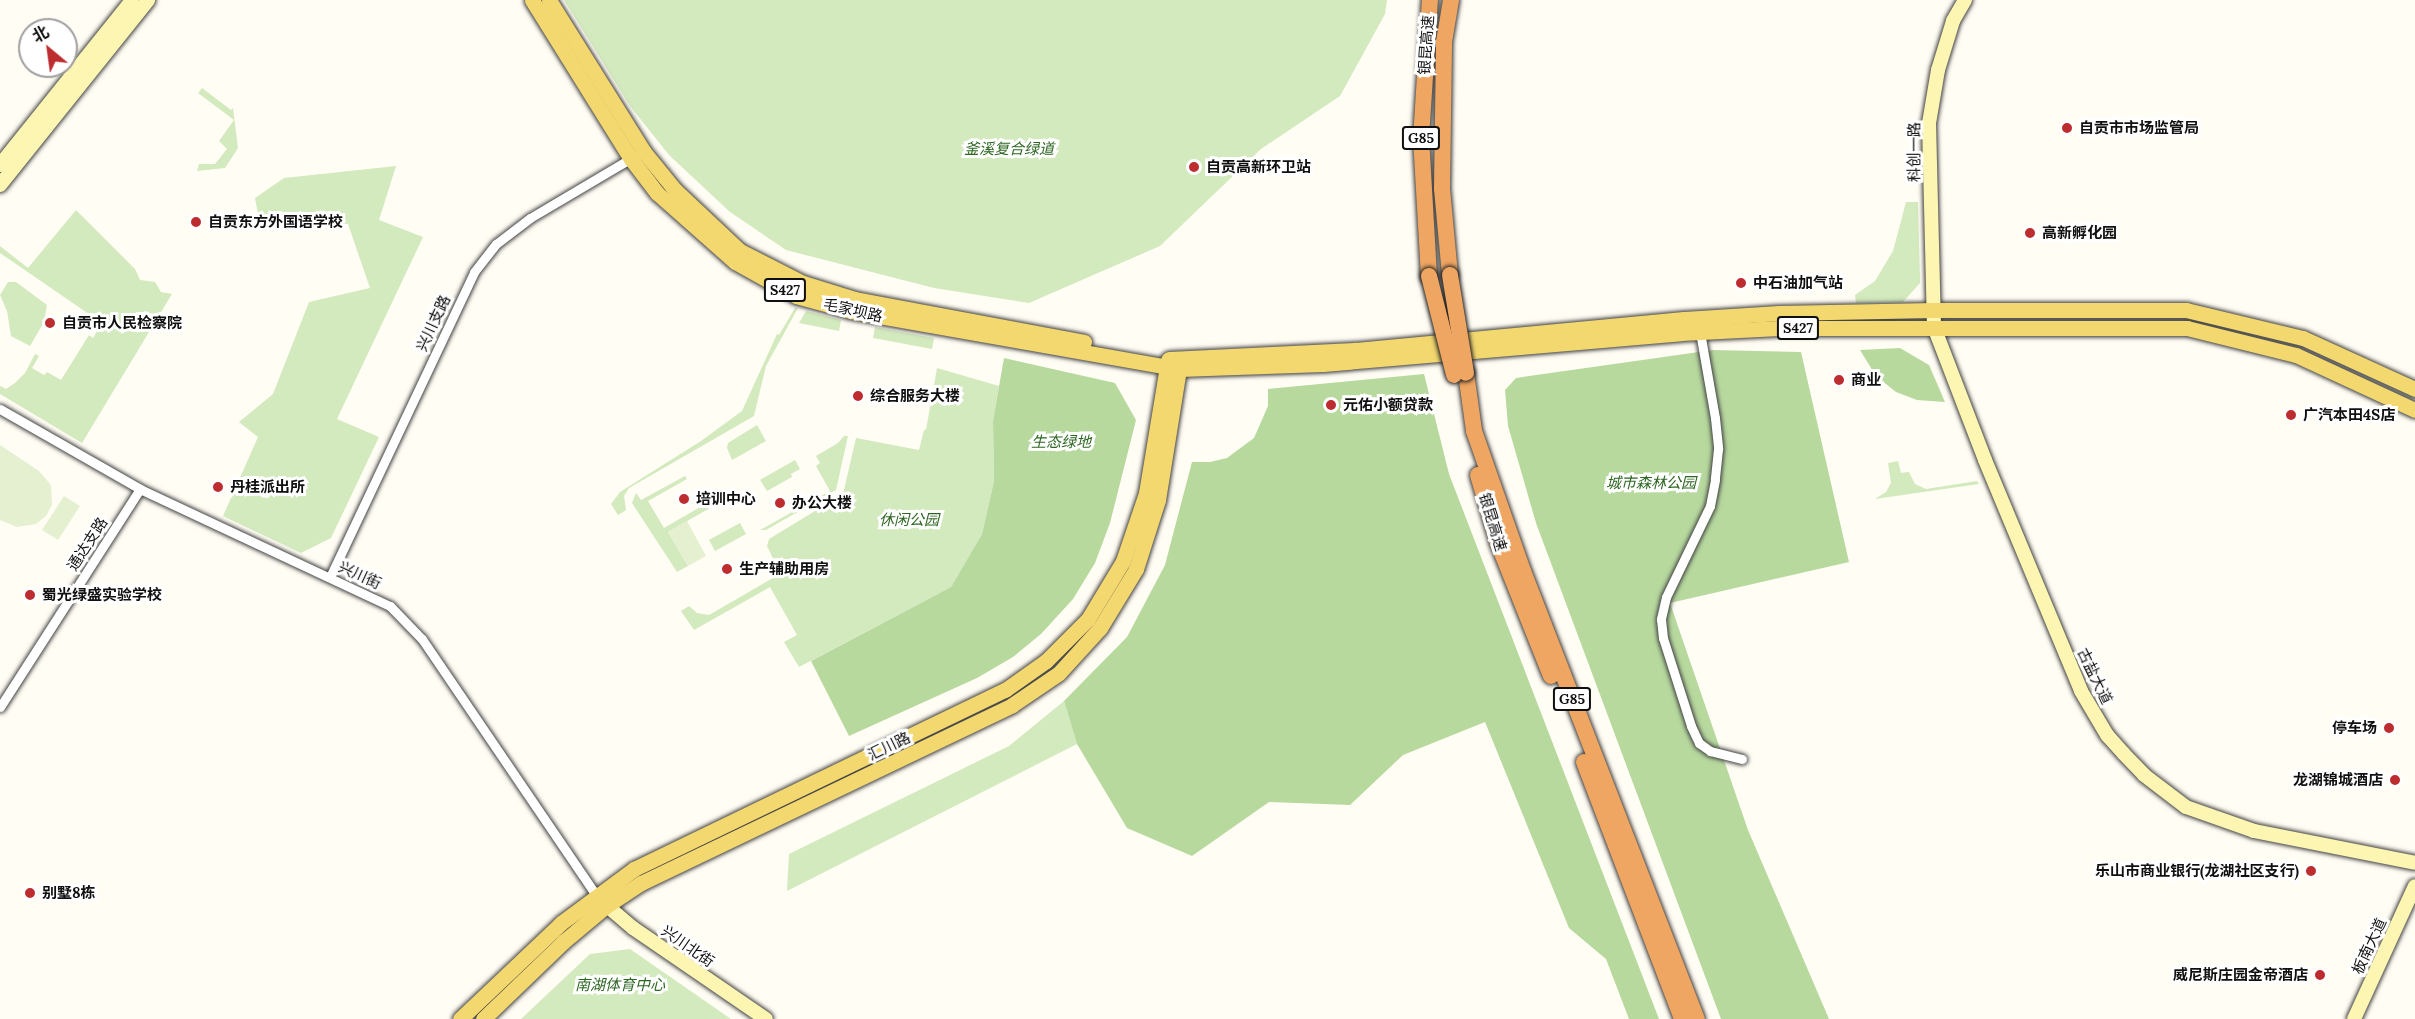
<!DOCTYPE html>
<meta charset="utf-8">
<style>
body{margin:0}
#map{position:relative;width:2415px;height:1019px;overflow:hidden;background:#fffdf4;font-family:Lora,"Noto Sans SC",serif}
div>[style]{position:absolute}
[style*='--x']{left:calc(var(--x)*1px);top:calc(var(--y)*1px);width:calc(var(--w)*1px);rotate:calc(var(--a)*1deg)}
.green>*{inset:0;background:#d3e9be}
.forest>*{inset:0;background:#b7d99e}
.pitch>*{inset:0;background:#e4f0cf}
.roads{filter:drop-shadow(0 0 2px #434343) drop-shadow(0 0 2px #434343)}
.street>*{height:9px;margin:-4.5px;padding:0 4.5px;transform-origin:4.5px;border-radius:4.5px;background:#fff}
.secondary>*{height:14px;margin:-7px;padding:0 7px;transform-origin:7px;border-radius:7px;background:#fcf6b2}
.primary>*{height:15px;margin:-7.5px;padding:0 7.5px;transform-origin:7.5px;border-radius:7.5px;background:#f3d76f}
.highway>*{height:16px;margin:-8px;padding:0 8px;transform-origin:8px;border-radius:8px;background:#efa662}
.bridges{filter:drop-shadow(0 0 2px #212121) drop-shadow(0 0 2px #212121)}
.highway-bridge>*{height:16px;margin:-8px;padding:0 8px;transform-origin:8px;border-radius:8px;background:#efa662}
.dots>*{width:16px;height:16px;translate:-50% -50%;box-sizing:border-box;border:3px solid #fff;border-radius:50%}
span{translate:-50% -50%;white-space:nowrap;text-align:center;line-height:1.15;-webkit-text-stroke:6px #fff;paint-order:stroke}
.shield-label span{padding:2px 4px;background:#fff;border:2px solid;border-radius:4px;-webkit-text-stroke-width:0}
.shield-label{font-size:14px;color:#101010;font-weight:700}
.street-label{font-size:15px;color:#101010}
.poi-label{font-size:15px;color:#101010;font-weight:700}
.left{translate:0 -50%;text-align:left}
.right{translate:-100% -50%;text-align:right}
.park-label{font-size:15px;color:#2e6722;font-style:italic}
.north{position:absolute;left:18px;top:18px;width:60px;height:60px;box-sizing:border-box;background:#fff;border:2px solid #9f9f9f;border-radius:50%;rotate:331deg;font-size:16px;font-weight:700;line-height:24px;text-align:center;color:#101010}
.north::after{content:'';display:block;margin:auto;width:21px;height:27px;background:#bd2c2f;clip-path:polygon(50% 0,100% 100%,50% 72%,0 100%)}
</style>
<div id="map">
<div class="green">
<i style="clip-path:polygon(564px 0,1387px 0,1385px 14px,1340px 96px,1261px 149px,1160px 246px,1029px 303px,934px 288px,786px 250px,730px 212px,669px 155px,630px 106px)"></i>
<i style="clip-path:polygon(202px 88px,231px 110px,233px 108px,238px 148px,225px 168px,197px 171px,199px 164px,215px 164px,227px 149px,219px 141px,234px 120px,198px 93px)"></i>
<i style="clip-path:polygon(396px 166px,379px 220px,423px 237px,337px 419px,379px 437px,331px 538px,301px 553px,223px 516px,258px 437px,239px 422px,273px 394px,309px 302px,370px 288px,348px 224px,259px 219px,255px 198px,284px 178px)"></i>
<i style="clip-path:polygon(1906px 202px,1918px 202px,1920px 283px,1903px 302px,1856px 303px,1855px 295px,1875px 281px,1893px 251px)"></i>
<i style="clip-path:polygon(76px 210px,135px 269px,140px 280px,155px 282px,161px 292px,172px 294px,82px 443px,0 394px,0 386px,6px 389px,15px 383px,25px 373px,35px 354px,39px 356px,32px 368px,44px 375px,47px 372px,61px 380px,89px 335px,93px 338px,102px 323px,0 253px,0 246px,28px 268px)"></i>
<i style="clip-path:polygon(8px 282px,16px 282px,47px 305px,44px 322px,30px 346px,11px 336px,7px 311px,0 295px)"></i>
<i style="clip-path:polygon(795px 308px,798px 308px,766px 366px,754px 416px,629px 488px,624px 496px,626px 510px,618px 515px,611px 504px,620px 492px,701px 441px,742px 411px,777px 334px,779px 335px)"></i>
<i style="clip-path:polygon(806px 311px,841px 320px,839px 331px,799px 323px)"></i>
<i style="clip-path:polygon(875px 327px,934px 338px,932px 349px,873px 338px)"></i>
<i style="clip-path:polygon(937px 368px,999px 386px,993px 421px,994px 481px,982px 534px,951px 587px,799px 667px,784px 642px,797px 635px,770px 587px,694px 630px,681px 611px,689px 606px,697px 613px,709px 615px,773px 578px,776px 565px,767px 546px,769px 539px,843px 494px,856px 438px,919px 450px,924px 430px,926px 430px)"></i>
<i style="clip-path:polygon(757px 425px,766px 441px,732px 460px,727px 448px,728px 443px)"></i>
<i style="clip-path:polygon(844px 436px,848px 436px,836px 490px,766px 530px,760px 530px,830px 491px,816px 466px,820px 463px,816px 456px,838px 443px)"></i>
<i style="clip-path:polygon(795px 460px,800px 469px,791px 474px,792px 477px,767px 491px,760px 480px)"></i>
<i style="clip-path:polygon(1898px 461px,1901px 473px,1909px 472px,1915px 484px,1926px 489px,1977px 481px,1979px 484px,1875px 499px,1886px 492px,1891px 483px,1888px 463px)"></i>
<i style="clip-path:polygon(685px 476px,687px 479px,648px 501px,664px 528px,721px 495px,724px 500px,668px 532px,688px 566px,677px 572px,632px 503px,636px 493px,641px 500px)"></i>
<i style="clip-path:polygon(740px 523px,746px 534px,715px 551px,709px 540px)"></i>
<i style="clip-path:polygon(1064px 701px,1077px 744px,787px 891px,789px 854px,1009px 746px)"></i>
<i style="clip-path:polygon(630px 949px,731px 1019px,521px 1019px,590px 954px)"></i>
</div>
<div class="forest">
<i style="clip-path:polygon(1900px 348px,1929px 365px,1945px 402px,1917px 400px,1896px 392px,1876px 376px,1860px 350px)"></i>
<i style="clip-path:polygon(1713px 350px,1801px 352px,1849px 562px,1670px 603px,1748px 830px,1829px 1019px,1721px 1019px,1536px 523px,1508px 426px,1505px 390px,1516px 378px)"></i>
<i style="clip-path:polygon(1004px 358px,1115px 383px,1136px 420px,1110px 523px,1095px 563px,1073px 599px,1041px 634px,1013px 657px,977px 678px,849px 736px,811px 661px,951px 587px,982px 534px,994px 481px,993px 421px)"></i>
<i style="clip-path:polygon(1424px 374px,1449px 474px,1659px 1019px,1629px 1019px,1606px 959px,1569px 928px,1485px 722px,1403px 755px,1350px 805px,1269px 802px,1192px 856px,1127px 828px,1077px 744px,1064px 701px,1127px 637px,1165px 565px,1192px 462px,1210px 462px,1227px 458px,1254px 438px,1268px 406px,1268px 389px)"></i>
</div>
<div class="pitch">
<i style="clip-path:polygon(0 445px,39px 471px,51px 485px,52px 505px,46px 516px,36px 524px,17px 527px,0 520px)"></i>
<i style="clip-path:polygon(64px 496px,80px 506px,58px 540px,42px 530px)"></i>
<i style="clip-path:polygon(687px 521px,706px 556px,688px 566px,668px 532px)"></i>
</div>
<div class="roads">
<div class="street">
<i style="--x:1700;--y:332;--w:87;--a:80.1"></i>
<i style="--x:1715;--y:418;--w:31;--a:84"></i>
<i style="--x:1718;--y:449;--w:31;--a:96"></i>
<i style="--x:1715;--y:480;--w:26;--a:101"></i>
<i style="--x:1710;--y:506;--w:101;--a:115.8"></i>
<i style="--x:1666;--y:597;--w:23;--a:103"></i>
<i style="--x:1661;--y:619;--w:19;--a:84"></i>
<i style="--x:1663;--y:638;--w:92;--a:72.3"></i>
<i style="--x:1691;--y:726;--w:19;--a:65"></i>
<i style="--x:1699;--y:743;--w:14;--a:36"></i>
<i style="--x:1710;--y:751;--w:33;--a:14"></i>
<i style="--x:0;--y:409;--w:161;--a:29.7"></i>
<i style="--x:140;--y:489;--w:276;--a:25.1"></i>
<i style="--x:390;--y:606;--w:46;--a:45.9"></i>
<i style="--x:422;--y:639;--w:310;--a:55.8"></i>
<i style="--x:330;--y:577;--w:337;--a:-64.7"></i>
<i style="--x:474;--y:272;--w:36;--a:-52"></i>
<i style="--x:496;--y:244;--w:43;--a:-37.4"></i>
<i style="--x:530;--y:218;--w:122;--a:-30.6"></i>
<i style="--x:0;--y:707;--w:259;--a:-57.3"></i>
</div>
<div class="secondary">
<i style="--x:1965;--y:0;--w:24;--a:120"></i>
<i style="--x:1953;--y:21;--w:51;--a:107"></i>
<i style="--x:1938;--y:70;--w:54;--a:99.6"></i>
<i style="--x:1929;--y:123;--w:204;--a:88.6"></i>
<i style="--x:1934;--y:327;--w:142;--a:69"></i>
<i style="--x:1985;--y:460;--w:250;--a:67.4"></i>
<i style="--x:2081;--y:691;--w:51;--a:59.4"></i>
<i style="--x:2107;--y:735;--w:25;--a:48"></i>
<i style="--x:2124;--y:754;--w:29;--a:46"></i>
<i style="--x:2144;--y:775;--w:53;--a:37.3"></i>
<i style="--x:2186;--y:807;--w:72;--a:19.4"></i>
<i style="--x:2254;--y:831;--w:164;--a:11.2"></i>
<i style="--x:0;--y:165;--w:211;--a:-51.3"></i>
<i style="--x:0;--y:185;--w:237;--a:-51.3"></i>
<i style="--x:599;--y:899;--w:45;--a:40.5"></i>
<i style="--x:633;--y:928;--w:161;--a:34.4"></i>
<i style="--x:2354;--y:1019;--w:146;--a:-65.4"></i>
</div>
<div class="primary">
<i style="--x:532;--y:0;--w:187;--a:58.1"></i>
<i style="--x:631;--y:159;--w:43;--a:52.6"></i>
<i style="--x:657;--y:193;--w:104;--a:41.5"></i>
<i style="--x:735;--y:262;--w:70;--a:29.1"></i>
<i style="--x:796;--y:296;--w:57;--a:15.3"></i>
<i style="--x:851;--y:311;--w:333;--a:10"></i>
<i style="--x:1179;--y:369;--w:144;--a:-2"></i>
<i style="--x:1323;--y:364;--w:359;--a:-4.9"></i>
<i style="--x:1681;--y:333;--w:98;--a:-2.9"></i>
<i style="--x:1779;--y:328;--w:408;--a:0"></i>
<i style="--x:2187;--y:328;--w:112;--a:13.9"></i>
<i style="--x:2296;--y:355;--w:131;--a:24.8"></i>
<i style="--x:549;--y:0;--w:179;--a:58"></i>
<i style="--x:644;--y:152;--w:49;--a:50.8"></i>
<i style="--x:675;--y:190;--w:89;--a:43.2"></i>
<i style="--x:740;--y:251;--w:71;--a:26.9"></i>
<i style="--x:803;--y:283;--w:54;--a:17.1"></i>
<i style="--x:855;--y:299;--w:233;--a:10.6"></i>
<i style="--x:1169;--y:359;--w:187;--a:-2.8"></i>
<i style="--x:1356;--y:350;--w:329;--a:-5.4"></i>
<i style="--x:1684;--y:319;--w:95;--a:-3.6"></i>
<i style="--x:1779;--y:313;--w:155;--a:-1.1"></i>
<i style="--x:1934;--y:310;--w:252;--a:0"></i>
<i style="--x:2186;--y:310;--w:120;--a:13.5"></i>
<i style="--x:2303;--y:338;--w:123;--a:24.5"></i>
<i style="--x:460;--y:1019;--w:139;--a:-43.5"></i>
<i style="--x:561;--y:923;--w:91;--a:-36.5"></i>
<i style="--x:634;--y:869;--w:412;--a:-25.8"></i>
<i style="--x:1005;--y:690;--w:50;--a:-35.3"></i>
<i style="--x:1046;--y:661;--w:59;--a:-45"></i>
<i style="--x:1088;--y:619;--w:68;--a:-58.9"></i>
<i style="--x:1123;--y:561;--w:72;--a:-71.3"></i>
<i style="--x:1146;--y:493;--w:135;--a:-80.6"></i>
<i style="--x:483;--y:1019;--w:111;--a:-43.9"></i>
<i style="--x:563;--y:942;--w:56;--a:-39.9"></i>
<i style="--x:606;--y:906;--w:42;--a:-33.3"></i>
<i style="--x:641;--y:883;--w:411;--a:-25.6"></i>
<i style="--x:1012;--y:705;--w:57;--a:-34.2"></i>
<i style="--x:1059;--y:673;--w:61;--a:-47.7"></i>
<i style="--x:1100;--y:628;--w:69;--a:-58.6"></i>
<i style="--x:1136;--y:569;--w:72;--a:-72.3"></i>
<i style="--x:1158;--y:500;--w:140;--a:-80.9"></i>
</div>
<div class="highway">
<i style="--x:1450;--y:275;--w:86;--a:-95.3"></i>
<i style="--x:1442;--y:189;--w:147;--a:-89.2"></i>
<i style="--x:1444;--y:42;--w:43;--a:-80.5"></i>
<i style="--x:1429;--y:276;--w:138;--a:-93.3"></i>
<i style="--x:1421;--y:138;--w:138;--a:-86.3"></i>
<i style="--x:1466;--y:373;--w:59;--a:82.1"></i>
<i style="--x:1474;--y:431;--w:148;--a:70.7"></i>
<i style="--x:1523;--y:571;--w:481;--a:68.8"></i>
<i style="--x:1478;--y:475;--w:71;--a:73.6"></i>
<i style="--x:1498;--y:543;--w:143;--a:68.3"></i>
<i style="--x:1584;--y:762;--w:275;--a:69.1"></i>
</div>
</div>
<div class="bridges">
<div class="highway-bridge">
<i style="--x:1450;--y:275;--w:99;--a:80.7"></i>
<i style="--x:1429;--y:276;--w:102;--a:75.8"></i>
</div>
</div>
<div class="dots">
<i style="left:2067px;top:128px;background:#bd2c2f"></i>
<i style="left:1194px;top:167px;background:#bd2c2f"></i>
<i style="left:196px;top:222px;background:#bd2c2f"></i>
<i style="left:2030px;top:233px;background:#bd2c2f"></i>
<i style="left:1741px;top:283px;background:#bd2c2f"></i>
<i style="left:50px;top:323px;background:#bd2c2f"></i>
<i style="left:1839px;top:380px;background:#bd2c2f"></i>
<i style="left:858px;top:396px;background:#bd2c2f"></i>
<i style="left:1331px;top:405px;background:#bd2c2f"></i>
<i style="left:2291px;top:415px;background:#bd2c2f"></i>
<i style="left:218px;top:487px;background:#bd2c2f"></i>
<i style="left:684px;top:499px;background:#bd2c2f"></i>
<i style="left:780px;top:503px;background:#bd2c2f"></i>
<i style="left:727px;top:569px;background:#bd2c2f"></i>
<i style="left:30px;top:595px;background:#bd2c2f"></i>
<i style="left:2389px;top:728px;background:#bd2c2f"></i>
<i style="left:2395px;top:780px;background:#bd2c2f"></i>
<i style="left:2311px;top:871px;background:#bd2c2f"></i>
<i style="left:30px;top:893px;background:#bd2c2f"></i>
<i style="left:2320px;top:975px;background:#bd2c2f"></i>
</div>
<div class="shield-label">
<span style="left:1421px;top:138px">G85</span>
<span style="left:785px;top:290px">S427</span>
<span style="left:1798px;top:328px">S427</span>
<span style="left:1572px;top:699px">G85</span>
</div>
<div class="street-label">
<span style="left:1426px;top:45px;rotate:-86deg">银昆高速</span>
<span style="left:1914px;top:152px;rotate:-90deg">科创一路</span>
<span style="left:853px;top:310px;rotate:13deg">毛家坝路</span>
<span style="left:433px;top:323px;rotate:-65deg">兴川支路</span>
<span style="left:1493px;top:522px;rotate:73deg">银昆高速</span>
<span style="left:87px;top:544px;rotate:-57deg">通达支路</span>
<span style="left:360px;top:575px;rotate:25deg">兴川街</span>
<span style="left:2095px;top:676px;rotate:64deg">古盐大道</span>
<span style="left:889px;top:746px;rotate:-26deg">汇川路</span>
<span style="left:688px;top:946px;rotate:35deg">兴川北街</span>
<span style="left:2369px;top:946px;rotate:-65deg">板南大道</span>
</div>
<div class="poi-label">
<span class="left" style="left:2079px;top:128px">自贡市市场监管局</span>
<span class="left" style="left:1206px;top:167px">自贡高新环卫站</span>
<span class="left" style="left:208px;top:222px">自贡东方外国语学校</span>
<span class="left" style="left:2042px;top:233px">高新孵化园</span>
<span class="left" style="left:1753px;top:283px">中石油加气站</span>
<span class="left" style="left:62px;top:323px">自贡市人民检察院</span>
<span class="left" style="left:1851px;top:380px">商业</span>
<span class="left" style="left:870px;top:396px">综合服务大楼</span>
<span class="left" style="left:1343px;top:405px">元佑小额贷款</span>
<span class="left" style="left:2303px;top:415px">广汽本田4S店</span>
<span class="left" style="left:230px;top:487px">丹桂派出所</span>
<span class="left" style="left:696px;top:499px">培训中心</span>
<span class="left" style="left:792px;top:503px">办公大楼</span>
<span class="left" style="left:739px;top:569px">生产辅助用房</span>
<span class="left" style="left:42px;top:595px">蜀光绿盛实验学校</span>
<span class="right" style="left:2377px;top:728px">停车场</span>
<span class="right" style="left:2383px;top:780px">龙湖锦城酒店</span>
<span class="right" style="left:2299px;top:871px">乐山市商业银行(龙湖社区支行)</span>
<span class="left" style="left:42px;top:893px">别墅8栋</span>
<span class="right" style="left:2308px;top:975px">威尼斯庄园金帝酒店</span>
</div>
<div class="park-label">
<span style="left:1009px;top:149px">釜溪复合绿道</span>
<span style="left:1061px;top:442px">生态绿地</span>
<span style="left:1651px;top:483px">城市森林公园</span>
<span style="left:909px;top:520px">休闲公园</span>
<span style="left:620px;top:985px">南湖体育中心</span>
</div>
<div class="north">北</div>
</div>
